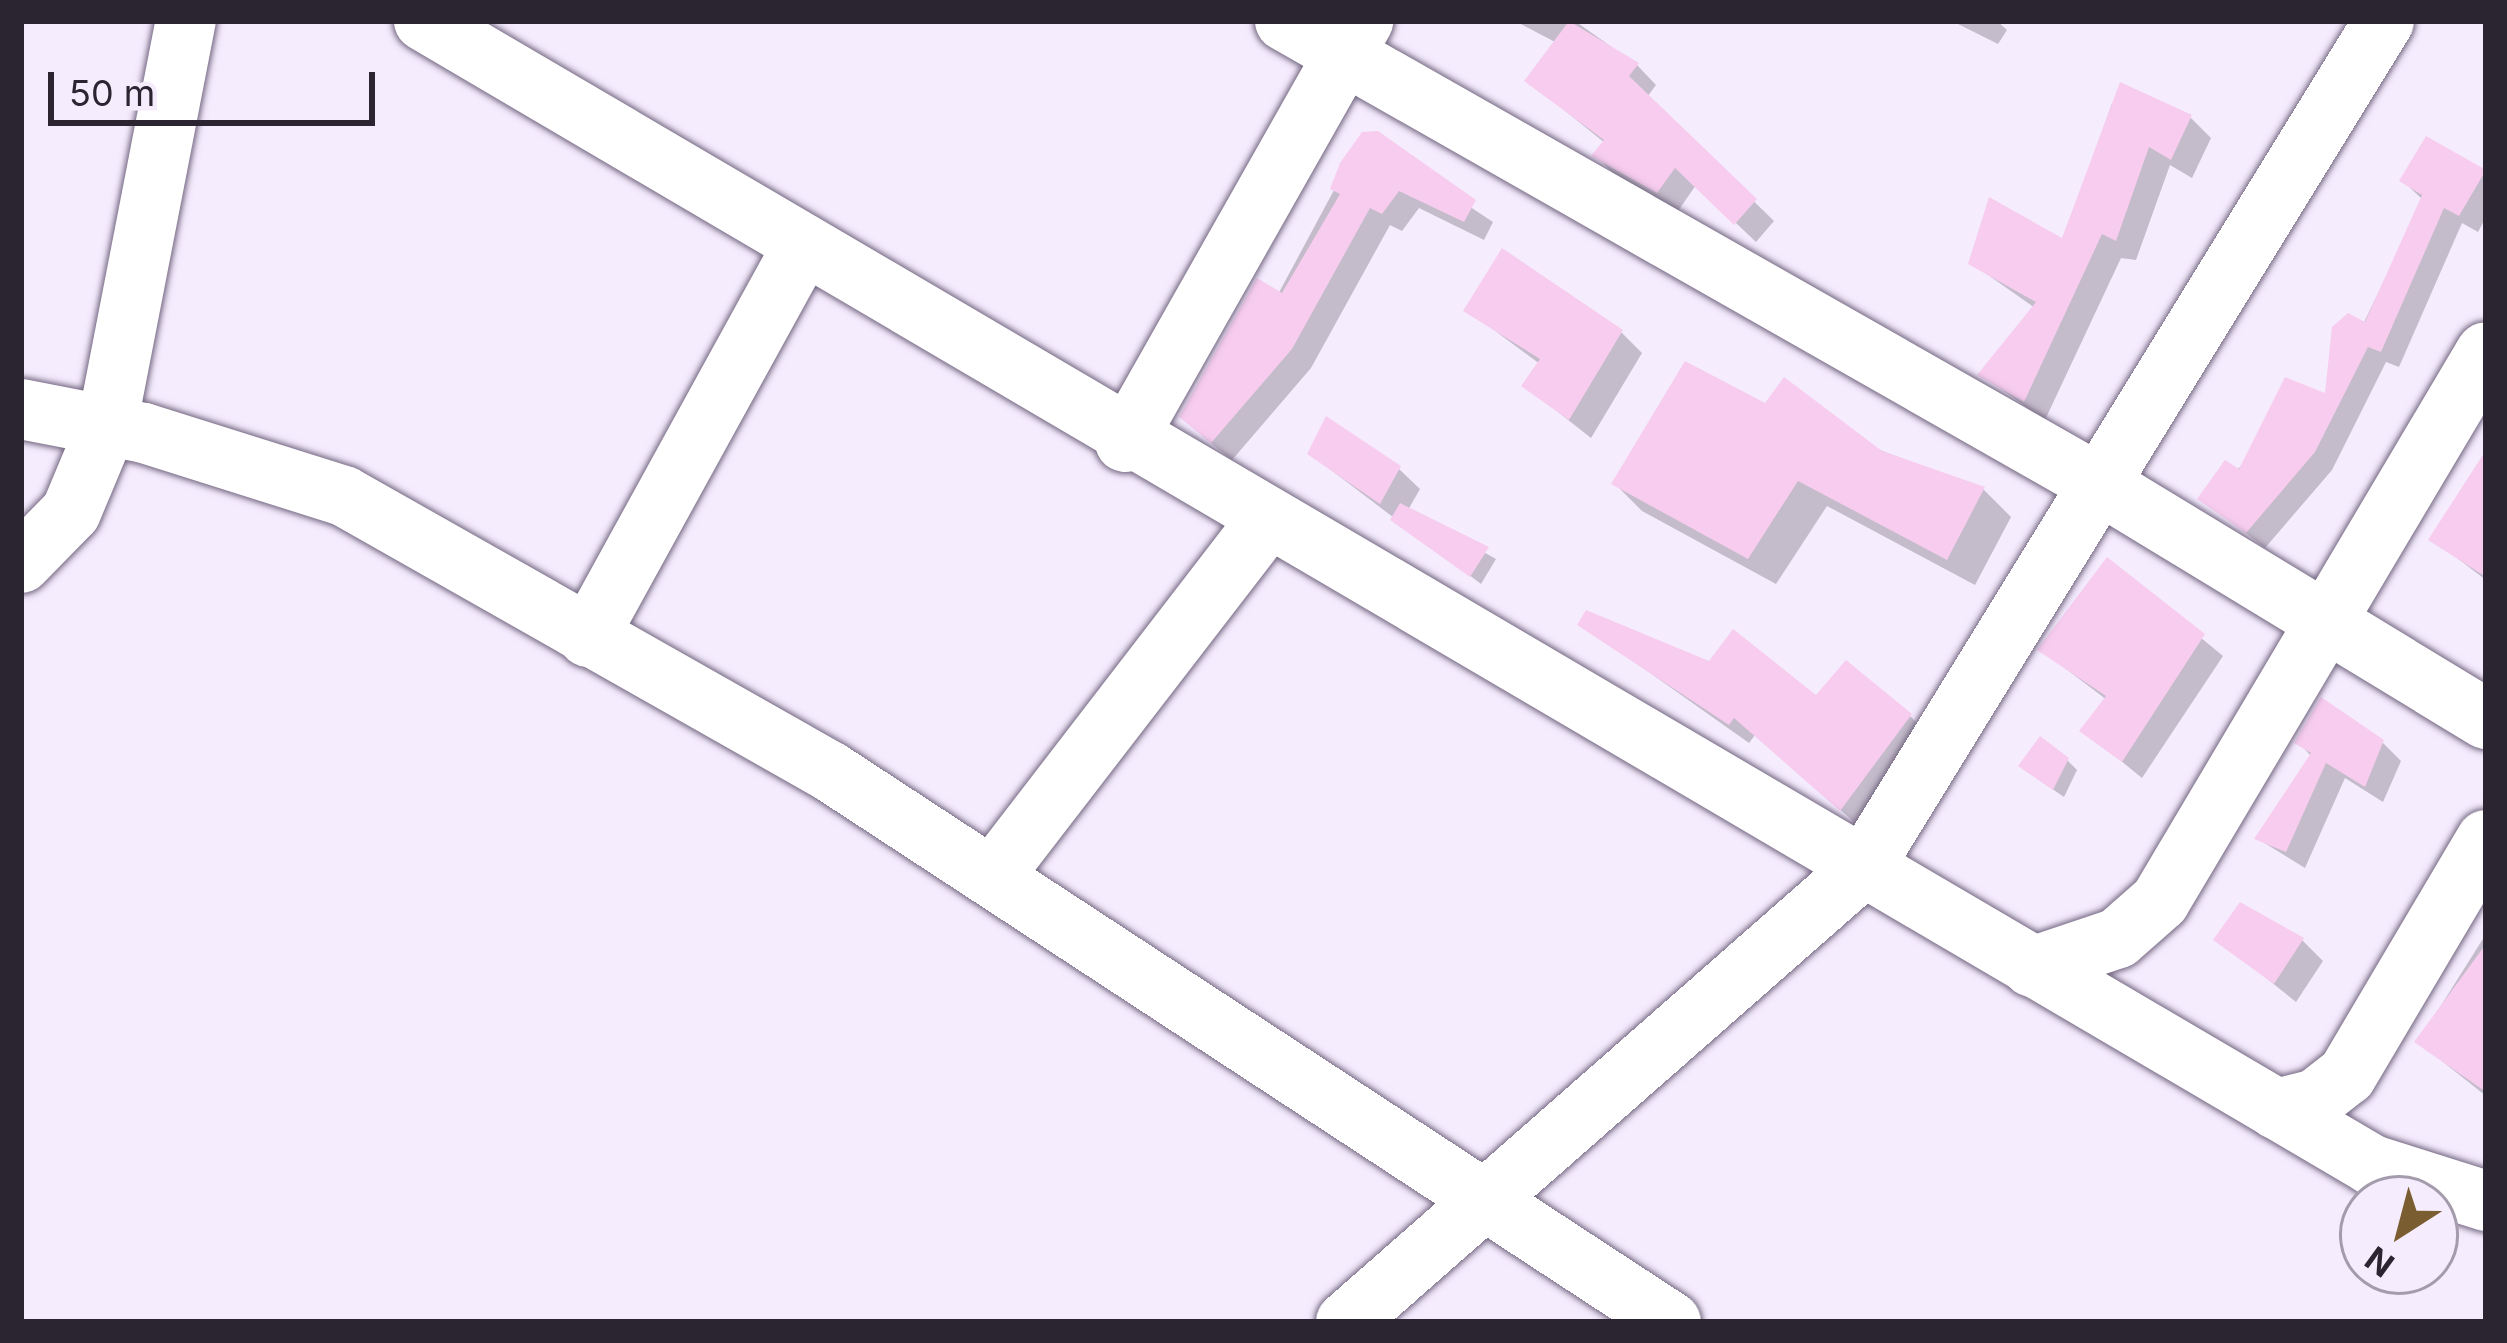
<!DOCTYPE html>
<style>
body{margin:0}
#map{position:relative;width:2507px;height:1343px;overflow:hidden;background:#f5ecfe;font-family:Inter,sans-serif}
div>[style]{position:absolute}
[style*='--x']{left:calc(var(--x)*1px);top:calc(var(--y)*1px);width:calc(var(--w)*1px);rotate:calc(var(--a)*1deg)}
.shadow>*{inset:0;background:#0003}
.building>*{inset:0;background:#f7ccee}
.roads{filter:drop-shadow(0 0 3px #736781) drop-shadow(0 0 3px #736781)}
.minor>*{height:60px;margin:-30px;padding:0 30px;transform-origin:30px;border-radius:30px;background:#fff}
span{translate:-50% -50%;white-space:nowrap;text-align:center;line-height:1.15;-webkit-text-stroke:9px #f5ecfe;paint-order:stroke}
.frame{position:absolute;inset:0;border:24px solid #2a2530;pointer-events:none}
.north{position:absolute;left:2339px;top:1175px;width:120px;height:120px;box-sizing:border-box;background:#f5ecfe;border:3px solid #a49cac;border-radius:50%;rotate:216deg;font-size:33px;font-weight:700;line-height:48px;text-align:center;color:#2a2530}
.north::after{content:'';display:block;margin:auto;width:42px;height:54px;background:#7a5e31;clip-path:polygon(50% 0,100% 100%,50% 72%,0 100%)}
.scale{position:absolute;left:48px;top:72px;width:327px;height:54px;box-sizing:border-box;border:6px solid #2a2530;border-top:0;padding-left:15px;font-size:36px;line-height:42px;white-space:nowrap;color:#2a2530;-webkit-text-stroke:9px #f5ecfe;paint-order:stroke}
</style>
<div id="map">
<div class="shadow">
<i style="clip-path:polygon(1515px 21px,1575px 21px,1637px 65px,1656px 85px,1647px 97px,1774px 221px,1756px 242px,1696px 185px,1678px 211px,1615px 175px,1595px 155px,1605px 143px,1528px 81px,1557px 43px)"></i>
<i style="clip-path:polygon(1952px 21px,1997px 21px,2007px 30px,1998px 44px)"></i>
<i style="clip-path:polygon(2112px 103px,2191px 118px,2211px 138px,2192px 178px,2170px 165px,2136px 260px,2121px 258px,2045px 420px,1981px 375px,2035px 308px,1971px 263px,2064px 242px)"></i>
<i style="clip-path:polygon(1363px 136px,1493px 222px,1484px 240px,1419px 208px,1402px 231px,1390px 225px,1311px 368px,1232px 460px,1202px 436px)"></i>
<i style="clip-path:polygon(2484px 173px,2486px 217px,2478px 232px,2462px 223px,2399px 367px,2386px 362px,2332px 470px,2265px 548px,2201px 498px,2328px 397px,2423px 200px,2403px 181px)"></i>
<i style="clip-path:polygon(1467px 310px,1621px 332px,1642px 353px,1591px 438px,1525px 386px,1540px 364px)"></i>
<i style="clip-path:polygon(1766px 407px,1983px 489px,2011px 517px,1975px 585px,1827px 506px,1776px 584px,1642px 511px,1615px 484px)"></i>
<i style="clip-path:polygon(1310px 454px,1399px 469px,1420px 489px,1408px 510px,1496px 559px,1481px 584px)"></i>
<i style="clip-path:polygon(2486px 454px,2486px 580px,2432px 539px)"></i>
<i style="clip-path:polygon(2108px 561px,2223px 656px,2142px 778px,2083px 730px,2107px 700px,2041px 650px)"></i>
<i style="clip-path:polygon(1581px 624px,1817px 699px,1910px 716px,1929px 735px,1861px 828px,1755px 735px,1749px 743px)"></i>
<i style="clip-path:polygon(2298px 742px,2382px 742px,2401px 761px,2383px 802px,2345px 778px,2305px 868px,2258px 839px,2312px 757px)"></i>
<i style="clip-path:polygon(2067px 760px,2077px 770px,2064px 797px,2032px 775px)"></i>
<i style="clip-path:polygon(2486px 934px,2486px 1096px,2418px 1042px)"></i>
<i style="clip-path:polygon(2217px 939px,2302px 940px,2323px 961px,2296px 1002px)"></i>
</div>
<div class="building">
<i style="clip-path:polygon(1569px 21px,1639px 63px,1629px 76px,1757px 199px,1734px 225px,1675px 168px,1657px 193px,1591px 156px,1604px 140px,1524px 81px)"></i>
<i style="clip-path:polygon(2120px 82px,2192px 115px,2171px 160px,2149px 147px,2116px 241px,2102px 234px,2024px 402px,1977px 375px,2036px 302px,1968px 264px,1989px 197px,2062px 238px)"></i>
<i style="clip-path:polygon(1378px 131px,1476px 200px,1464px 222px,1399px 191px,1382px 214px,1370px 208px,1292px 349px,1211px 443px,1179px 417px,1257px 278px,1282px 293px,1340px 194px,1330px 189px,1340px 163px,1362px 132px)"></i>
<i style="clip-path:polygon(2426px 136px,2486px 170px,2459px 216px,2444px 208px,2381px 352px,2368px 347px,2315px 452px,2246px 533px,2197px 499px,2225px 460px,2239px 469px,2285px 377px,2325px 393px,2332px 327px,2348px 313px,2365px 322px,2422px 195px,2399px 181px)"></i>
<i style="clip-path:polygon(1502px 248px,1623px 330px,1569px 420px,1521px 386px,1540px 359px,1463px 311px)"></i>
<i style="clip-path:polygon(1685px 361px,1765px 403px,1784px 377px,1882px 451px,1985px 487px,1947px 560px,1798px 481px,1748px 559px,1611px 484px)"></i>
<i style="clip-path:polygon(1326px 416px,1401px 466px,1380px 504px,1307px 454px)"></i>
<i style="clip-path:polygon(2486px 450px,2486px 577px,2428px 540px)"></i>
<i style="clip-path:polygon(1400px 503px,1489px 547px,1470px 577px,1390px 520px)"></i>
<i style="clip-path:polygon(2107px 557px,2205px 634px,2122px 762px,2079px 731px,2106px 696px,2037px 650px)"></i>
<i style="clip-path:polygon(1586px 610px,1709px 661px,1733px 629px,1816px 695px,1846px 660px,1912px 714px,1840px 811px,1734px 718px,1729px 725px,1577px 625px)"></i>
<i style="clip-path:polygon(2321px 697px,2384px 740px,2365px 787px,2326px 763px,2286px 852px,2254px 839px,2311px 753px,2294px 743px)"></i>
<i style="clip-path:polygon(2040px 736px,2069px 758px,2053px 790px,2018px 766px)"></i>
<i style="clip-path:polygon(2240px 902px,2304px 938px,2274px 984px,2213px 940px)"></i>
<i style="clip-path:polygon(2486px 944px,2486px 1092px,2414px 1042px)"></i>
</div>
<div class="roads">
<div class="minor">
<i style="--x:424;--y:21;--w:2259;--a:30.42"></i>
<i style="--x:2372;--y:1165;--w:120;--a:17.5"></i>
<i style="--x:1285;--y:21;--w:945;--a:29.63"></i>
<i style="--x:2106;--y:488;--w:445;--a:31.3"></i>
<i style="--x:21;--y:409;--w:125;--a:11"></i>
<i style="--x:144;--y:433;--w:210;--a:17.5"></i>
<i style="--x:344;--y:496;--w:560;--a:29.54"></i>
<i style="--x:831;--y:772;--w:1004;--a:33.22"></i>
<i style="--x:1125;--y:442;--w:484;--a:-60.5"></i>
<i style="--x:21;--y:563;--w:71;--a:-45.6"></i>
<i style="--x:71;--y:512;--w:93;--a:-67.3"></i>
<i style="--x:107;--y:426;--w:413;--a:-79"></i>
<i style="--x:588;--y:637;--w:446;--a:-61.2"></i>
<i style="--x:993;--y:876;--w:446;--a:-52.4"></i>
<i style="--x:2032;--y:967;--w:91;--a:-18.6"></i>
<i style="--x:2118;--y:938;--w:56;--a:-41.4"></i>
<i style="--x:2160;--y:901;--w:638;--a:-59.3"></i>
<i style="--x:2276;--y:1109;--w:41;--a:-14"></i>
<i style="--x:2316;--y:1099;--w:39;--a:-38"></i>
<i style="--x:2347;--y:1075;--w:273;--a:-59.4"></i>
<i style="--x:1346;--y:1322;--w:688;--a:-41.29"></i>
<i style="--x:1863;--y:868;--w:994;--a:-58.4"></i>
</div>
</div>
<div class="frame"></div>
<div class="north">N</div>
<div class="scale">50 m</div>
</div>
